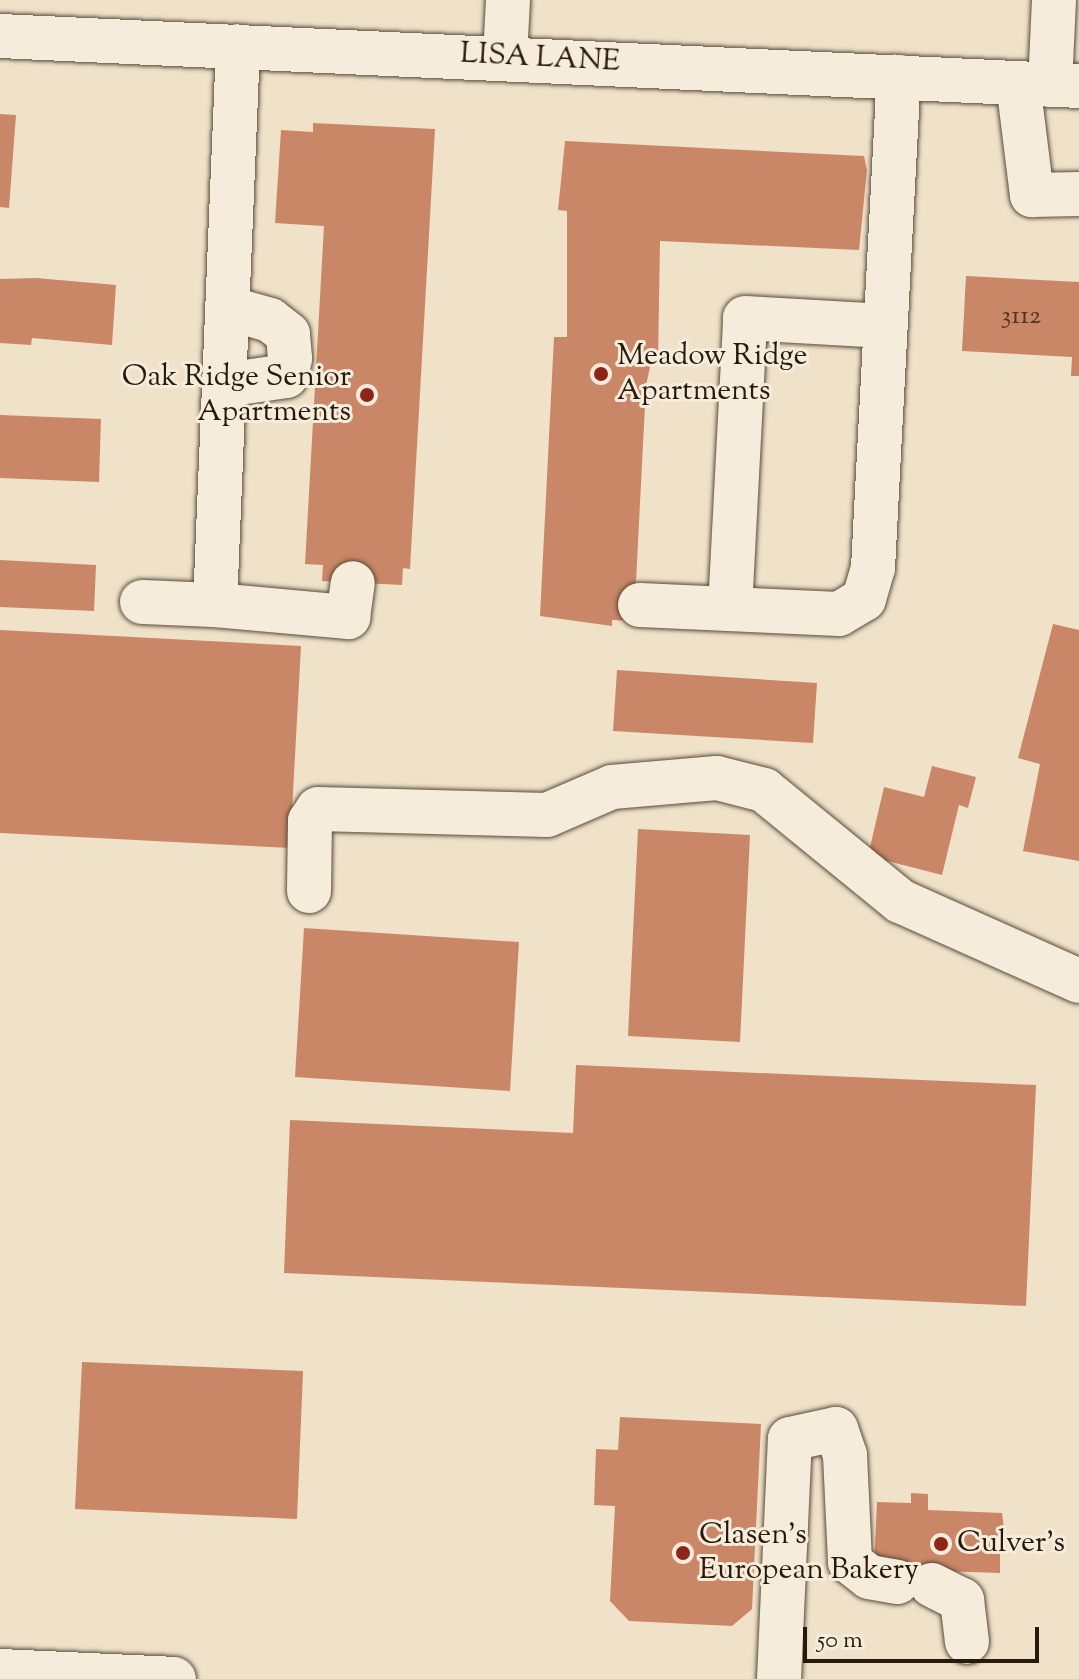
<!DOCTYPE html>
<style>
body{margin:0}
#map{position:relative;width:1079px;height:1679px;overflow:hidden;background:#f0e1c9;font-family:"Sorts Mill Goudy",serif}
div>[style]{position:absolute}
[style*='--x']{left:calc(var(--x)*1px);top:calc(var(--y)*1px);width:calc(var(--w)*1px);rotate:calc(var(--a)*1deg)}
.building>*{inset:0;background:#ca8767}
.roads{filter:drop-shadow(0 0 2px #594b3a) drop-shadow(0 0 2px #594b3a)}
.minor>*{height:44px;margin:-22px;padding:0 22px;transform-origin:22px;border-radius:22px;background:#f5ecdc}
.dots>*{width:22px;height:22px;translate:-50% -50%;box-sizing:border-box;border:4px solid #f5ecdc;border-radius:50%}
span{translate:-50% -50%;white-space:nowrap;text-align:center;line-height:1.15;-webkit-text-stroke:6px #f5ecdc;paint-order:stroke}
.number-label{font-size:26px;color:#503422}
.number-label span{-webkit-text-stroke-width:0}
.street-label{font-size:30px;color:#27190b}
.poi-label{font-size:30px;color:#27190b}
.left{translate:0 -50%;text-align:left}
.right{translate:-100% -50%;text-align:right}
.scale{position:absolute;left:803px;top:1627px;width:236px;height:36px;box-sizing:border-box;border:4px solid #27190b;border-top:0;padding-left:10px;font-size:24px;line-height:28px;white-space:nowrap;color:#27190b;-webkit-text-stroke:6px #f5ecdc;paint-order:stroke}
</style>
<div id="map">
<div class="building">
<i style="clip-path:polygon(0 114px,16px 115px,9px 208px,0 207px)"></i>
<i style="clip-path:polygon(313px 123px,435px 129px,410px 569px,403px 568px,402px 585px,322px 581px,323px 565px,305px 564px,324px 226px,275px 223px,281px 130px,313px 132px)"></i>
<i style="clip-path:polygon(565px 141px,864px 156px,867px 170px,859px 250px,660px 241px,658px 363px,651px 362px,646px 386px,634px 621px,612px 620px,612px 626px,540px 616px,554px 337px,567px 337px,567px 211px,558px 210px)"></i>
<i style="clip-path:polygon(966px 276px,1079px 282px,1079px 376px,1071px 376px,1072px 357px,962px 351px)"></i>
<i style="clip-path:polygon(36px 278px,116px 285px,112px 345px,32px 338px,31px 345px,0 343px,0 279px)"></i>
<i style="clip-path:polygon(0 415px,101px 419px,99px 482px,0 478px)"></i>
<i style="clip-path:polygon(0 560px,96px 565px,94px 611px,0 607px)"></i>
<i style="clip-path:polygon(1053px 624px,1079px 630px,1079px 861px,1023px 851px,1040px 764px,1018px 758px)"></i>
<i style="clip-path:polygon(0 630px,301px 646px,290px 848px,0 833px)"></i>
<i style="clip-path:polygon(617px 670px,817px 683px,813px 743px,613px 731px)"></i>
<i style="clip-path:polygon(932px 766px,976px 777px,968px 808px,959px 805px,942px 875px,868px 856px,884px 787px,924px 797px)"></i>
<i style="clip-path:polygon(638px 829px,750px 835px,740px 1042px,628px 1036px)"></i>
<i style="clip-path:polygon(304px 928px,519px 942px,510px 1091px,295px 1077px)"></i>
<i style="clip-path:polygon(576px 1065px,1036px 1085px,1026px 1306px,284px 1273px,290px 1120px,573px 1133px)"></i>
<i style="clip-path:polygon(82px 1362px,303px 1371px,297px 1519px,75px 1509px)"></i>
<i style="clip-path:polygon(620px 1417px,761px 1424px,752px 1609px,732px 1626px,629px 1621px,610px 1601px,615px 1506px,594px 1505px,596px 1449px,618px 1450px)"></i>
<i style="clip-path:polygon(911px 1493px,928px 1494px,928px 1510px,1002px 1513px,1007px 1552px,1000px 1551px,1000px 1573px,939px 1571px,931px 1599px,898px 1597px,874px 1569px,877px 1502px,911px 1503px)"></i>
</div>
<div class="roads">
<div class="minor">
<i style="--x:0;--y:36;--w:1080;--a:2.65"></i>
<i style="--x:505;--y:57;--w:57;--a:-87"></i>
<i style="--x:1018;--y:83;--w:113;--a:82.9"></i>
<i style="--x:1032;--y:195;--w:47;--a:-1.2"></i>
<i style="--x:1050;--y:85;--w:85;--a:-87.3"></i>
<i style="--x:225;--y:385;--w:62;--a:-8.4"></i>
<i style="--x:286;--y:376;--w:18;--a:-77"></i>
<i style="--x:290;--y:358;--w:24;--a:-95"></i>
<i style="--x:288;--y:334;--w:23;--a:-142"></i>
<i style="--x:270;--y:320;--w:44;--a:-164.1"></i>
<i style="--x:142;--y:602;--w:73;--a:2.4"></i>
<i style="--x:215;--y:605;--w:559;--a:-87.64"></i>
<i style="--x:215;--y:605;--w:134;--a:5.2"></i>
<i style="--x:348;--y:617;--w:34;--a:-82"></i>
<i style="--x:640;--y:605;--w:199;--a:2.6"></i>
<i style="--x:839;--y:614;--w:29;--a:-31"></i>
<i style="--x:864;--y:599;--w:32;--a:-74"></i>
<i style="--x:873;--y:568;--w:492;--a:-87"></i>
<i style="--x:730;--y:609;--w:291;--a:-87"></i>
<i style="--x:745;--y:318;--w:140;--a:3.3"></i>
<i style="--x:309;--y:891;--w:70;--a:-89.2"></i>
<i style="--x:310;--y:821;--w:14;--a:-56"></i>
<i style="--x:318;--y:809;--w:229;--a:1.5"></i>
<i style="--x:547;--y:815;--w:71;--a:-23.3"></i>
<i style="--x:612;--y:787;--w:105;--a:-4.9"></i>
<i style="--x:717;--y:778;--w:49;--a:14.3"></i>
<i style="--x:764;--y:790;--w:176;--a:39.2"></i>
<i style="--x:900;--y:901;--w:196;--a:24.1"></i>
<i style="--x:932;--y:1585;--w:34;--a:27"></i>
<i style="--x:962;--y:1600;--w:42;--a:83.2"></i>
<i style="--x:0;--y:1671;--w:174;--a:2.6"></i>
<i style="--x:779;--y:1679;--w:240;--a:-87.4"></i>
<i style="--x:790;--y:1439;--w:47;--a:-12.3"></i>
<i style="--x:836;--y:1429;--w:28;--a:71"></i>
<i style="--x:845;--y:1455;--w:107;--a:87.3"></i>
<i style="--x:850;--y:1562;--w:24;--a:38"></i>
<i style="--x:869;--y:1577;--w:29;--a:10"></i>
</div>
</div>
<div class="dots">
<i style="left:601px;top:374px;background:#8f2418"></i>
<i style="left:367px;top:395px;background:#8f2418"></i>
<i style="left:941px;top:1544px;background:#8f2418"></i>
<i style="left:683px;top:1553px;background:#8f2418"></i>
</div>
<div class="number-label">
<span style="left:1021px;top:317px">3112</span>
</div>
<div class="street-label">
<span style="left:540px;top:59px;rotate:3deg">LISA LANE</span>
</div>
<div class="poi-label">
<span class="left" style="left:617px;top:374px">Meadow Ridge<br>Apartments</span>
<span class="right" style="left:351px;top:395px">Oak Ridge Senior<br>Apartments</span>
<span class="left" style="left:699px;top:1553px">Clasen's<br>European Bakery</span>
<span class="left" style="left:957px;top:1544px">Culver's</span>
</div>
<div class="scale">50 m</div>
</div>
